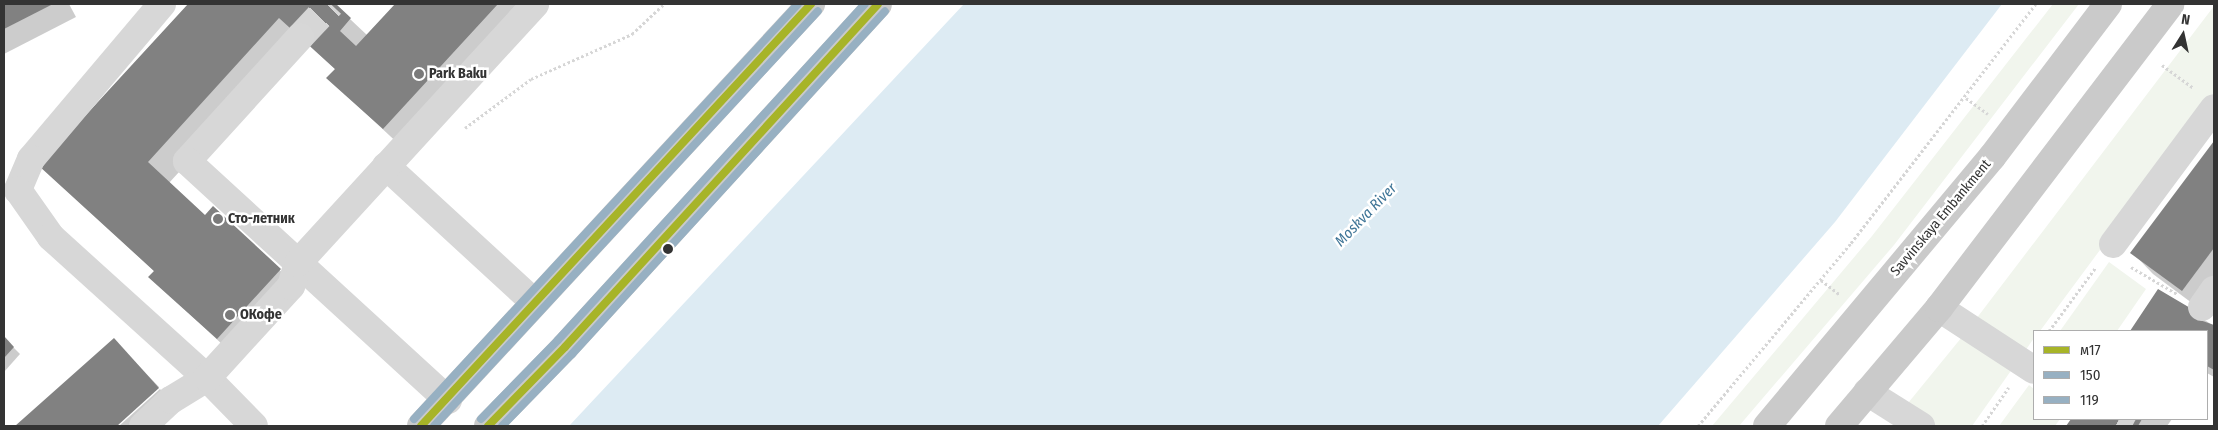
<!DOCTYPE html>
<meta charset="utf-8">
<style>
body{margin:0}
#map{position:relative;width:2218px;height:430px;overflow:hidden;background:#fff;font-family:"Fira Sans Condensed",sans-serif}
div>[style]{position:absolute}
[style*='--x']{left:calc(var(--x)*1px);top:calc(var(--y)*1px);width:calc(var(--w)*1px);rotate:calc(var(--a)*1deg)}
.green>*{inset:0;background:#f1f5ed}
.water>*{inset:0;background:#ddebf3}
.shadow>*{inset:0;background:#0003}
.building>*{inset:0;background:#818181}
.minor-tunnel>*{height:28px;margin-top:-14px;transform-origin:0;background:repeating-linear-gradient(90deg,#d6d6d6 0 28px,transparent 0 42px)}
.path>*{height:3px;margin-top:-1.5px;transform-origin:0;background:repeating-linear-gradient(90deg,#d6d6d6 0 2.5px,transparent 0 5px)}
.minor>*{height:28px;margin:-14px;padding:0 14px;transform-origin:14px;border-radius:14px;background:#d7d7d7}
.major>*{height:28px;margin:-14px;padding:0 14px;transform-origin:14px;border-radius:14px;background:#cacaca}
.bus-1>*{height:8px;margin:-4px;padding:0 4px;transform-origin:4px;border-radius:4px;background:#a7b428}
.bus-2>*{height:8px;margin:-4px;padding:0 4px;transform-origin:4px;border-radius:4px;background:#97b0c2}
.bus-3>*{height:8px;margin:-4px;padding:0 4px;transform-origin:4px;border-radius:4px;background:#97b0c2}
.dots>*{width:14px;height:14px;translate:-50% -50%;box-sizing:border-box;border:2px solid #fff;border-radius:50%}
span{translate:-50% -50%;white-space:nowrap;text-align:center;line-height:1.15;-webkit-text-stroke:5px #fff;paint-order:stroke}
.poi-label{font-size:14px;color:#333;font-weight:700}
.left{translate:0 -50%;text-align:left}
.street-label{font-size:14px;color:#333}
.water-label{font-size:15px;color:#3f7597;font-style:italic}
.frame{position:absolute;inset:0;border:5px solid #333;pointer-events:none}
.legend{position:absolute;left:2033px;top:330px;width:175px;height:90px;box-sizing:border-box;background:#fff;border:1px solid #adadad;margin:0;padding:6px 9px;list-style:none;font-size:15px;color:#333}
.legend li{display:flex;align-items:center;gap:10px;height:25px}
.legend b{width:25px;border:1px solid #adadad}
.north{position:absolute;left:2158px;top:10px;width:50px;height:50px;-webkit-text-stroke:4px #fff;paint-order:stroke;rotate:10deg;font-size:14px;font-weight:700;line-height:20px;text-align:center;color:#333}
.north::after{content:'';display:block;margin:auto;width:18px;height:22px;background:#333;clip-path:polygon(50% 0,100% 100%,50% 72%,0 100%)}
</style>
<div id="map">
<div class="green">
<i style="clip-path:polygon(2053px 4px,2079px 4px,1894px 245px,1739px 426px,1712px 426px,1872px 236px)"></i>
<i style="clip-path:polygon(2214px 6px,2214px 96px,2040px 331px,2034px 331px,2034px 338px,2023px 354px,1973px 323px)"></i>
<i style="clip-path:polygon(2109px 262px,2146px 289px,2117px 331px,2060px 331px)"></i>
<i style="clip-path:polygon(1966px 332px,2015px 365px,1972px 426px,1932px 426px,1904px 408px)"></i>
<i style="clip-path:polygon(2029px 385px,2034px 389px,2034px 419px,2060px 419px,2055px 426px,1999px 426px)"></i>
</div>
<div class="water">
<i style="clip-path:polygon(964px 4px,2002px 4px,1835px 222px,1658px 426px,569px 426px)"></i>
</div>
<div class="shadow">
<i style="clip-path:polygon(4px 4px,69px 4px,76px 17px,4px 54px)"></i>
<i style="clip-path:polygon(190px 4px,334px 4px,367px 35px,396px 4px,539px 4px,405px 150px,328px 78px,336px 70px,301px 38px,169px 183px,205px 217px,213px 208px,302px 291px,239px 360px,150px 277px,155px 272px,41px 166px)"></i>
<i style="clip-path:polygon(2214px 143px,2214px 298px,2204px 312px,2153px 274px,2132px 252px)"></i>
<i style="clip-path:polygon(2159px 291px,2214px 326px,2214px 377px,2207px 373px,2207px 331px,2132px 331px)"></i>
<i style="clip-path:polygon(4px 338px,20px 354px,4px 372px)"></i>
<i style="clip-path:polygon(114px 340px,159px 387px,115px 426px,17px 426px)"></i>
<i style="clip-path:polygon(160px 389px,179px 410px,160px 426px,119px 426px)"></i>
<i style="clip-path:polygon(2072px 419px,2172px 419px,2167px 426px,2067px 426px)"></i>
</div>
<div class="building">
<i style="clip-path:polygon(4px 4px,53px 4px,4px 29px)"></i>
<i style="clip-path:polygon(188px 4px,336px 4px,351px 18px,340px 31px,356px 46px,395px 4px,498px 4px,383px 129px,326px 78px,335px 69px,279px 18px,148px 162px,205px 215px,213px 206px,281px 269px,217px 339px,148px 277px,154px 271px,39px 166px)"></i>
<i style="clip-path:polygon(2214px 141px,2214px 248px,2182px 291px,2130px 253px)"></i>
<i style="clip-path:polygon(2158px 289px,2197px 312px,2194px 318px,2214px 325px,2214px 370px,2207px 366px,2207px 331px,2130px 331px)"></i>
<i style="clip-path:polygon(4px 336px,14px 347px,4px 358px)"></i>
<i style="clip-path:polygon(114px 338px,159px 388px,117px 426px,15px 426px)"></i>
<i style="clip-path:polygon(2071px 419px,2142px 419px,2138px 426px,2066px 426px)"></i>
</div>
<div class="minor-tunnel">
<i style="--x:300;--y:37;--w:45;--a:-46.8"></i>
<i style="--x:2119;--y:419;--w:15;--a:28"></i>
</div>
<div class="path">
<i style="--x:2162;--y:65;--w:39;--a:36"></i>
<i style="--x:1966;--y:98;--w:27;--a:36"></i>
<i style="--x:465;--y:128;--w:82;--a:-36.6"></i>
<i style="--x:531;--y:79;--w:111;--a:-24"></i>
<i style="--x:632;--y:34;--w:44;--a:-43.2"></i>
<i style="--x:2131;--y:267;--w:53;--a:30.4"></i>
<i style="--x:1821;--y:280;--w:24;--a:38"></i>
<i style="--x:2049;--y:331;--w:79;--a:-53.7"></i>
<i style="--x:1698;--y:426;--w:239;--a:-50.1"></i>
<i style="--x:1851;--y:243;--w:302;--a:-52.3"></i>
<i style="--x:1982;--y:426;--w:47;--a:-55.3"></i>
</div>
<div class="minor">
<i style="--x:162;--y:4;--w:203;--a:130.2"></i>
<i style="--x:31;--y:159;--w:34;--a:113"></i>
<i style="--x:18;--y:190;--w:57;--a:54.9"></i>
<i style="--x:51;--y:237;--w:210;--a:42.1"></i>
<i style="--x:207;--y:378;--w:67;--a:45.6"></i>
<i style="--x:300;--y:37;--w:168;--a:132.3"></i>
<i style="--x:187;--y:161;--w:354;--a:42.5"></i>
<i style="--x:386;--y:166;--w:202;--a:42.6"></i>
<i style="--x:2113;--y:244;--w:169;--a:-53.4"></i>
<i style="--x:2202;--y:307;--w:21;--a:-55"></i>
<i style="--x:1939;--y:308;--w:113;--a:33.1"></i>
<i style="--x:1867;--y:392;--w:64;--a:32.2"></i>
<i style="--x:143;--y:426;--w:38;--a:-43"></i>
<i style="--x:171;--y:400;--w:42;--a:-31.4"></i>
<i style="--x:207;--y:378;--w:125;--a:-47.6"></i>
<i style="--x:291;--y:286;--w:24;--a:-73"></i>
<i style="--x:298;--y:263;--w:351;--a:-47.5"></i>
</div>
<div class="major">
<i style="--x:421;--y:426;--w:575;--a:-47.26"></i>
<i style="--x:488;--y:426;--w:110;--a:-45.7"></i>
<i style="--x:565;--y:347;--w:464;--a:-47.6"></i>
<i style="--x:1767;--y:426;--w:351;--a:-50.1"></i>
<i style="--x:1992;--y:157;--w:192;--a:-52.8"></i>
<i style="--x:1839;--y:426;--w:155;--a:-49.7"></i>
<i style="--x:1939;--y:308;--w:382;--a:-52.7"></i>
</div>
<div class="bus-1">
<i style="--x:421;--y:426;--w:575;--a:-47.26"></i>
<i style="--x:488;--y:426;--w:110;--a:-45.7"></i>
<i style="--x:565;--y:347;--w:464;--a:-47.6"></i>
</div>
<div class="bus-2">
<i style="--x:434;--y:426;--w:565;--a:-47.22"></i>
<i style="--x:502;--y:426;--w:100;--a:-45.8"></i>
<i style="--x:572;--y:354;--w:464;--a:-47.6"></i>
</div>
<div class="bus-3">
<i style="--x:414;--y:419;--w:565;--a:-47.22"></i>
<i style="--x:481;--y:419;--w:110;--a:-45.7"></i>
<i style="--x:558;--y:340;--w:455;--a:-47.6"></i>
</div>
<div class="dots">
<i style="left:419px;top:74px;background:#7a7a7a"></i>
<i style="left:218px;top:219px;background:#7a7a7a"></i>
<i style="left:668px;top:249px;background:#333"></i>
<i style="left:230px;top:315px;background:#7a7a7a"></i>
</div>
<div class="poi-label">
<span class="left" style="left:429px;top:74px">Park Baku</span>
<span class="left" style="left:228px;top:219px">Сто-летник</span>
<span class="left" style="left:240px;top:315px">ОКофе</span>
</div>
<div class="street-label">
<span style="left:1941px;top:218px;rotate:-50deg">Savvinskaya Embankment</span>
</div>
<div class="water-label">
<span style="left:1366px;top:215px;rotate:-46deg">Moskva River</span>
</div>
<div class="frame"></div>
<ul class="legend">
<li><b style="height:6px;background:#a7b428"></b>м17</li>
<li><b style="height:6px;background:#97b0c2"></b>150</li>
<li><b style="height:6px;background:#97b0c2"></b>119</li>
</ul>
<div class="north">N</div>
</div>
